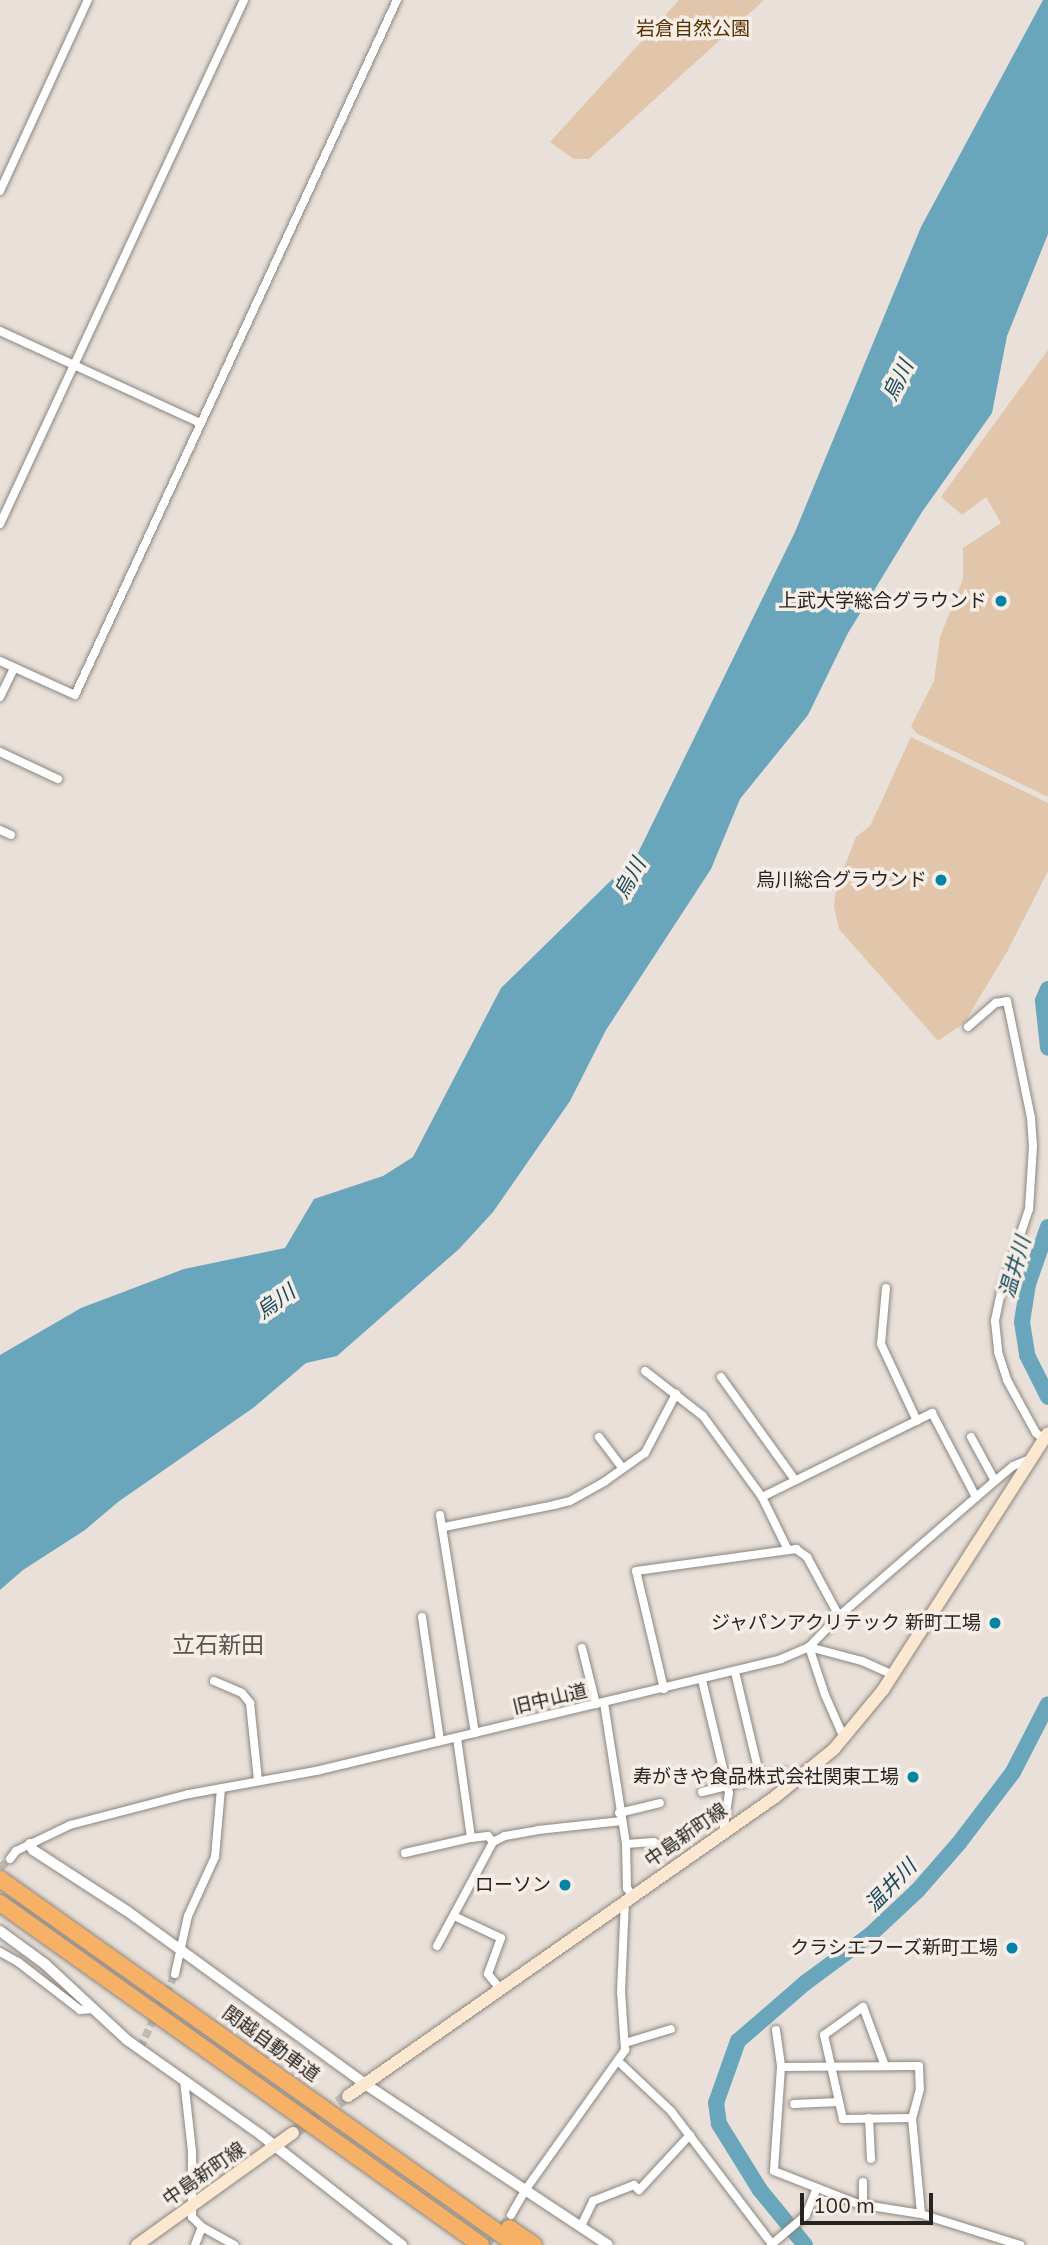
<!DOCTYPE html>
<meta charset="utf-8">
<style>
body{margin:0}
#map{position:relative;width:1048px;height:2245px;overflow:hidden;background:#e8e0d9;font-family:Mulish,"Noto Sans JP",sans-serif}
div>[style]{position:absolute}
[style*='--x']{left:calc(var(--x)*1px);top:calc(var(--y)*1px);width:calc(var(--w)*1px);rotate:calc(var(--a)*1deg)}
.green>*{inset:0;background:#e2c6ab}
.water>*{inset:0;background:#69a5bb}
.river>*{height:16px;margin:-8px;padding:0 8px;transform-origin:8px;border-radius:8px;background:#69a5bb}
.minor-tunnel>*{height:8px;margin-top:-4px;transform-origin:0;background:repeating-linear-gradient(90deg,#c1bab4 0 8px,transparent 0 12px)}
.secondary-tunnel>*{height:12px;margin-top:-6px;transform-origin:0;background:repeating-linear-gradient(90deg,#c1bab4 0 12px,transparent 0 18px)}
.roads{filter:drop-shadow(0 0 2px #8c857e) drop-shadow(0 0 2px #8c857e)}
.minor>*{height:8px;margin:-4px;padding:0 4px;transform-origin:4px;border-radius:4px;background:#fff}
.tertiary>*{height:10px;margin:-5px;padding:0 5px;transform-origin:5px;border-radius:5px;background:#fff}
.secondary>*{height:12px;margin:-6px;padding:0 6px;transform-origin:6px;border-radius:6px;background:#fce8d1}
.motorway>*{height:16px;margin:-8px;padding:0 8px;transform-origin:8px;border-radius:8px;background:#f6b166}
.dots>*{width:19px;height:19px;translate:-50% -50%;box-sizing:border-box;border:4px solid #f5ede6;border-radius:50%}
span{translate:-50% -50%;white-space:nowrap;text-align:center;line-height:1.15;-webkit-text-stroke:7px #f5ede6;paint-order:stroke}
.park-label{font-size:19px;color:#573200}
.poi-label{font-size:19px;color:#262321}
.right{translate:-100% -50%;text-align:right}
.street-label{font-size:19px;color:#262321}
.water-label{font-size:21px;color:#174a5b;font-style:italic}
.quarter-label{font-size:23px;color:#59534d}
.scale{position:absolute;left:800px;top:2193px;width:133px;height:32px;box-sizing:border-box;border:4px solid #262321;border-top:0;padding-left:9px;font-size:21px;line-height:24px;white-space:nowrap;color:#262321;-webkit-text-stroke:5px #f5ede6;paint-order:stroke}
</style>
<div id="map">
<div class="green">
<i style="clip-path:polygon(679px 0,764px 0,589px 159px,574px 159px,550px 142px)"></i>
<i style="clip-path:polygon(1048px 350px,1048px 797px,916px 733px,911px 726px,934px 681px,940px 637px,963px 579px,963px 548px,1001px 523px,986px 497px,962px 515px,941px 497px)"></i>
<i style="clip-path:polygon(911px 737px,1048px 803px,1048px 871px,1007px 952px,964px 1023px,938px 1041px,839px 929px,834px 907px,836px 889px,856px 837px,870px 826px)"></i>
</div>
<div class="water">
<i style="clip-path:polygon(1043px 0,1048px 0,1048px 234px,1007px 336px,992px 413px,922px 512px,848px 633px,808px 715px,740px 799px,711px 869px,606px 1030px,570px 1101px,493px 1212px,459px 1249px,337px 1356px,306px 1363px,253px 1408px,118px 1502px,85px 1530px,23px 1570px,0 1590px,0 1355px,81px 1308px,184px 1269px,285px 1248px,314px 1199px,383px 1176px,413px 1157px,501px 988px,637px 855px,795px 532px,921px 227px)"></i>
</div>
<div class="river">
<i style="--x:1048;--y:989;--w:13;--a:113"></i>
<i style="--x:1043;--y:1001;--w:47;--a:83.9"></i>
<i style="--x:1048;--y:1227;--w:60;--a:109.3"></i>
<i style="--x:1028;--y:1284;--w:38;--a:99"></i>
<i style="--x:1022;--y:1322;--w:33;--a:81"></i>
<i style="--x:1027;--y:1355;--w:47;--a:63.4"></i>
<i style="--x:805;--y:2245;--w:71;--a:-129.3"></i>
<i style="--x:760;--y:2190;--w:78;--a:-121.8"></i>
<i style="--x:719;--y:2124;--w:21;--a:-98"></i>
<i style="--x:716;--y:2103;--w:66;--a:-70.5"></i>
<i style="--x:738;--y:2041;--w:89;--a:-40.9"></i>
<i style="--x:805;--y:1983;--w:81;--a:-36.4"></i>
<i style="--x:870;--y:1935;--w:66;--a:-43.2"></i>
<i style="--x:918;--y:1890;--w:62;--a:-48.9"></i>
<i style="--x:959;--y:1843;--w:89;--a:-52.7"></i>
<i style="--x:1013;--y:1772;--w:76;--a:-62.8"></i>
</div>
<div class="minor-tunnel">
<i style="--x:0;--y:1868;--w:13;--a:-42"></i>
<i style="--x:140;--y:2048;--w:82;--a:-64.7"></i>
<i style="--x:487;--y:2245;--w:38;--a:-51"></i>
</div>
<div class="secondary-tunnel">
<i style="--x:293;--y:2133;--w:66;--a:-33.9"></i>
</div>
<div class="roads">
<div class="minor">
<i style="--x:0;--y:191;--w:210;--a:-65.3"></i>
<i style="--x:0;--y:331;--w:220;--a:24.7"></i>
<i style="--x:0;--y:524;--w:578;--a:-65.03"></i>
<i style="--x:0;--y:661;--w:82;--a:24.4"></i>
<i style="--x:75;--y:695;--w:766;--a:-65.14"></i>
<i style="--x:0;--y:697;--w:32;--a:-64"></i>
<i style="--x:0;--y:752;--w:64;--a:25"></i>
<i style="--x:0;--y:830;--w:12;--a:24"></i>
<i style="--x:968;--y:1027;--w:37;--a:-41"></i>
<i style="--x:996;--y:1003;--w:11;--a:-10"></i>
<i style="--x:1007;--y:1001;--w:119;--a:78.4"></i>
<i style="--x:1031;--y:1118;--w:28;--a:86"></i>
<i style="--x:1033;--y:1146;--w:63;--a:93.6"></i>
<i style="--x:1029;--y:1209;--w:88;--a:108.6"></i>
<i style="--x:1001;--y:1292;--w:30;--a:102"></i>
<i style="--x:995;--y:1321;--w:31;--a:84"></i>
<i style="--x:998;--y:1352;--w:29;--a:72"></i>
<i style="--x:1007;--y:1380;--w:60;--a:61.3"></i>
<i style="--x:1036;--y:1433;--w:10;--a:37"></i>
<i style="--x:886;--y:1288;--w:56;--a:95.1"></i>
<i style="--x:881;--y:1344;--w:85;--a:64.9"></i>
<i style="--x:645;--y:1371;--w:73;--a:37.8"></i>
<i style="--x:703;--y:1416;--w:100;--a:53.9"></i>
<i style="--x:762;--y:1497;--w:59;--a:63.9"></i>
<i style="--x:721;--y:1377;--w:127;--a:54.3"></i>
<i style="--x:599;--y:1437;--w:39;--a:53"></i>
<i style="--x:971;--y:1437;--w:50;--a:61.4"></i>
<i style="--x:762;--y:1497;--w:190;--a:-26.3"></i>
<i style="--x:932;--y:1413;--w:95;--a:62.4"></i>
<i style="--x:440;--y:1515;--w:221;--a:80.9"></i>
<i style="--x:444;--y:1527;--w:112;--a:-11.3"></i>
<i style="--x:554;--y:1505;--w:16;--a:-14"></i>
<i style="--x:570;--y:1501;--w:39;--a:-29"></i>
<i style="--x:604;--y:1482;--w:50;--a:-35.3"></i>
<i style="--x:645;--y:1453;--w:67;--a:-62.3"></i>
<i style="--x:422;--y:1617;--w:125;--a:81.7"></i>
<i style="--x:582;--y:1648;--w:58;--a:76"></i>
<i style="--x:735;--y:1672;--w:108;--a:76.6"></i>
<i style="--x:702;--y:1680;--w:116;--a:76.6"></i>
<i style="--x:729;--y:1793;--w:40;--a:98.5"></i>
<i style="--x:214;--y:1681;--w:30;--a:23"></i>
<i style="--x:242;--y:1693;--w:13;--a:51"></i>
<i style="--x:250;--y:1703;--w:78;--a:84.1"></i>
<i style="--x:664;--y:1689;--w:121;--a:-103.3"></i>
<i style="--x:636;--y:1571;--w:162;--a:-7.8"></i>
<i style="--x:796;--y:1549;--w:14;--a:36"></i>
<i style="--x:807;--y:1557;--w:67;--a:61.5"></i>
<i style="--x:604;--y:1703;--w:143;--a:81.1"></i>
<i style="--x:626;--y:1844;--w:44;--a:88.7"></i>
<i style="--x:627;--y:1888;--w:10;--a:53"></i>
<i style="--x:457;--y:1738;--w:101;--a:82"></i>
<i style="--x:844;--y:1738;--w:47;--a:-113.8"></i>
<i style="--x:825;--y:1695;--w:51;--a:-108.4"></i>
<i style="--x:809;--y:1647;--w:55;--a:14.8"></i>
<i style="--x:862;--y:1661;--w:34;--a:24"></i>
<i style="--x:702;--y:1792;--w:84;--a:-13.7"></i>
<i style="--x:784;--y:1772;--w:15;--a:48"></i>
<i style="--x:619;--y:1813;--w:42;--a:-13.7"></i>
<i style="--x:626;--y:1844;--w:28;--a:-4"></i>
<i style="--x:405;--y:1853;--w:68;--a:-12.8"></i>
<i style="--x:471;--y:1838;--w:17;--a:-7"></i>
<i style="--x:488;--y:1836;--w:8;--a:50"></i>
<i style="--x:10;--y:1859;--w:10;--a:-53"></i>
<i style="--x:16;--y:1851;--w:60;--a:-25.7"></i>
<i style="--x:70;--y:1825;--w:123;--a:-14.6"></i>
<i style="--x:189;--y:1794;--w:129;--a:-10.3"></i>
<i style="--x:316;--y:1771;--w:478;--a:-13.5"></i>
<i style="--x:781;--y:1659;--w:30;--a:-23"></i>
<i style="--x:809;--y:1647;--w:43;--a:-45.9"></i>
<i style="--x:839;--y:1616;--w:206;--a:-40.9"></i>
<i style="--x:995;--y:1481;--w:23;--a:-40"></i>
<i style="--x:1013;--y:1466;--w:18;--a:-22"></i>
<i style="--x:454;--y:1916;--w:52;--a:25.1"></i>
<i style="--x:501;--y:1938;--w:38;--a:110"></i>
<i style="--x:488;--y:1974;--w:21;--a:51"></i>
<i style="--x:437;--y:1946;--w:118;--a:-61.7"></i>
<i style="--x:493;--y:1842;--w:13;--a:-27"></i>
<i style="--x:505;--y:1836;--w:34;--a:-10"></i>
<i style="--x:538;--y:1830;--w:84;--a:-6.1"></i>
<i style="--x:0;--y:1952;--w:21;--a:29"></i>
<i style="--x:18;--y:1962;--w:78;--a:37.7"></i>
<i style="--x:80;--y:2010;--w:13;--a:-4"></i>
<i style="--x:175;--y:1974;--w:59;--a:-77.4"></i>
<i style="--x:188;--y:1916;--w:65;--a:-65.4"></i>
<i style="--x:215;--y:1857;--w:69;--a:-85"></i>
<i style="--x:776;--y:2030;--w:37;--a:82"></i>
<i style="--x:781;--y:2067;--w:104;--a:93.9"></i>
<i style="--x:774;--y:2171;--w:90;--a:21.4"></i>
<i style="--x:858;--y:2204;--w:64;--a:9"></i>
<i style="--x:921;--y:2214;--w:104;--a:17.4"></i>
<i style="--x:625;--y:2043;--w:48;--a:-16.9"></i>
<i style="--x:618;--y:2061;--w:73;--a:43.3"></i>
<i style="--x:671;--y:2111;--w:167;--a:52.8"></i>
<i style="--x:885;--y:2066;--w:63;--a:-110.4"></i>
<i style="--x:863;--y:2007;--w:48;--a:144.3"></i>
<i style="--x:824;--y:2035;--w:86;--a:77.3"></i>
<i style="--x:843;--y:2119;--w:69;--a:-0.8"></i>
<i style="--x:781;--y:2067;--w:138;--a:-0.4"></i>
<i style="--x:919;--y:2066;--w:23;--a:88"></i>
<i style="--x:920;--y:2089;--w:30;--a:105"></i>
<i style="--x:912;--y:2118;--w:96;--a:84.6"></i>
<i style="--x:184;--y:2080;--w:71;--a:83.6"></i>
<i style="--x:192;--y:2151;--w:66;--a:90"></i>
<i style="--x:192;--y:2217;--w:14;--a:45"></i>
<i style="--x:202;--y:2227;--w:37;--a:29"></i>
<i style="--x:794;--y:2104;--w:45;--a:-2.5"></i>
<i style="--x:869;--y:2118;--w:41;--a:87.2"></i>
<i style="--x:863;--y:2205;--w:23;--a:-90"></i>
<i style="--x:511;--y:2215;--w:30;--a:-60"></i>
<i style="--x:526;--y:2189;--w:171;--a:-54.5"></i>
<i style="--x:625;--y:2050;--w:58;--a:-93.9"></i>
<i style="--x:621;--y:1992;--w:90;--a:-87.5"></i>
<i style="--x:581;--y:2226;--w:28;--a:-64"></i>
<i style="--x:593;--y:2201;--w:44;--a:-21.3"></i>
<i style="--x:634;--y:2185;--w:7;--a:45"></i>
<i style="--x:639;--y:2190;--w:75;--a:-47.2"></i>
<i style="--x:195;--y:2245;--w:19;--a:-69"></i>
<i style="--x:771;--y:2245;--w:46;--a:-40.6"></i>
<i style="--x:806;--y:2215;--w:29;--a:-68"></i>
</div>
<div class="tertiary">
<i style="--x:30;--y:1844;--w:7;--a:63"></i>
<i style="--x:33;--y:1850;--w:112;--a:33"></i>
<i style="--x:127;--y:1911;--w:294;--a:36"></i>
<i style="--x:365;--y:2084;--w:291;--a:33.5"></i>
<i style="--x:0;--y:1931;--w:56;--a:36.3"></i>
<i style="--x:45;--y:1964;--w:112;--a:42.8"></i>
<i style="--x:127;--y:2040;--w:164;--a:35.3"></i>
<i style="--x:261;--y:2135;--w:179;--a:38"></i>
</div>
<div class="secondary">
<i style="--x:348;--y:2096;--w:521;--a:-35"></i>
<i style="--x:775;--y:1797;--w:76;--a:-39.1"></i>
<i style="--x:834;--y:1749;--w:77;--a:-50.3"></i>
<i style="--x:883;--y:1690;--w:305;--a:-57.3"></i>
<i style="--x:137;--y:2245;--w:192;--a:-35.7"></i>
</div>
<div class="motorway">
<i style="--x:0;--y:1879;--w:633;--a:35.35"></i>
<i style="--x:0;--y:1903;--w:590;--a:35.41"></i>
<i style="--x:509;--y:2228;--w:30;--a:34"></i>
</div>
</div>
<div class="dots">
<i style="left:1001px;top:601px;background:#0085a7"></i>
<i style="left:941px;top:880px;background:#0085a7"></i>
<i style="left:995px;top:1623px;background:#0085a7"></i>
<i style="left:913px;top:1777px;background:#0085a7"></i>
<i style="left:565px;top:1885px;background:#0085a7"></i>
<i style="left:1012px;top:1948px;background:#0085a7"></i>
</div>
<div class="park-label">
<span style="left:693px;top:29px">岩倉自然公園</span>
</div>
<div class="poi-label">
<span class="right" style="left:987px;top:601px">上武大学総合グラウンド</span>
<span class="right" style="left:927px;top:880px">烏川総合グラウンド</span>
<span class="right" style="left:981px;top:1623px">ジャパンアクリテック 新町工場</span>
<span class="right" style="left:899px;top:1777px">寿がきや食品株式会社関東工場</span>
<span class="right" style="left:551px;top:1885px">ローソン</span>
<span class="right" style="left:998px;top:1948px">クラシエフーズ新町工場</span>
</div>
<div class="street-label">
<span style="left:550px;top:1699px;rotate:-13deg">旧中山道</span>
<span style="left:686px;top:1835px;rotate:-35deg">中島新町線</span>
<span style="left:271px;top:2044px;rotate:36deg">関越自動車道</span>
<span style="left:204px;top:2174px;rotate:-35deg">中島新町線</span>
</div>
<div class="water-label">
<span style="left:897px;top:380px;rotate:-64deg">烏川</span>
<span style="left:629px;top:878px;rotate:-61deg">烏川</span>
<span style="left:1014px;top:1267px;rotate:-74deg">温井川</span>
<span style="left:275px;top:1301px;rotate:-36deg">烏川</span>
<span style="left:890px;top:1885px;rotate:-46deg">温井川</span>
</div>
<div class="quarter-label">
<span style="left:218px;top:1645px">立石新田</span>
</div>
<div class="scale">100 m</div>
</div>
